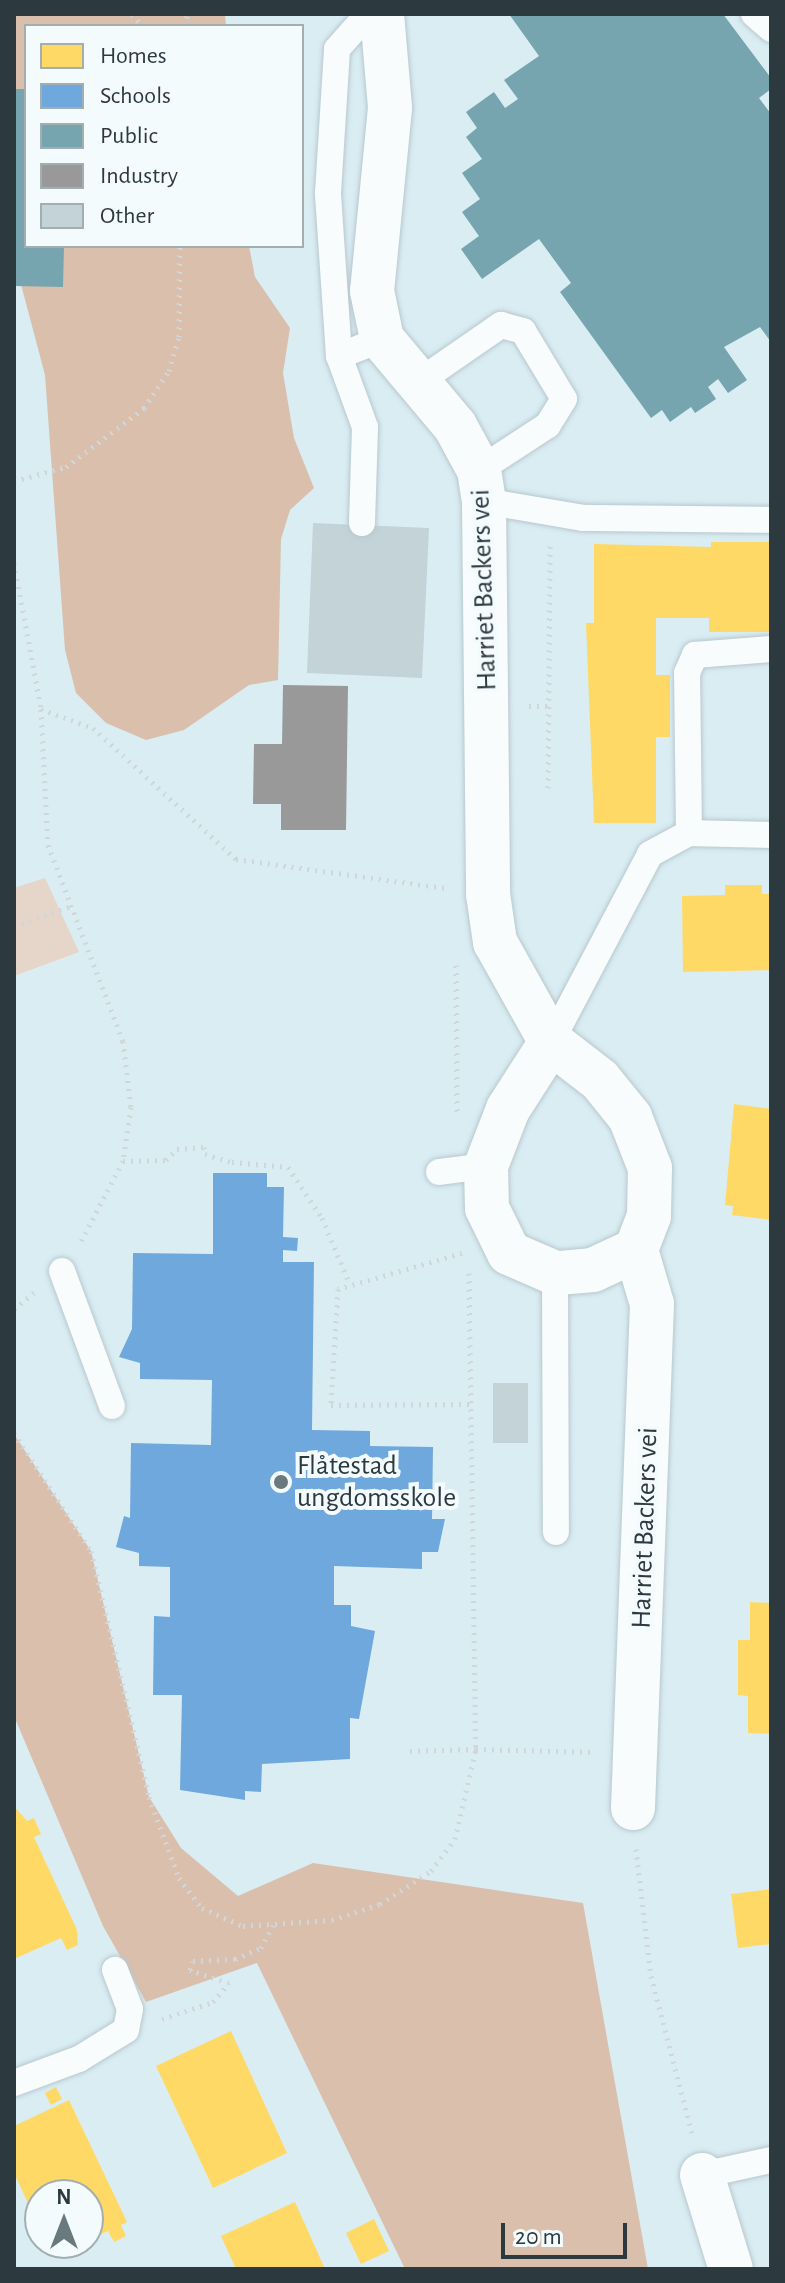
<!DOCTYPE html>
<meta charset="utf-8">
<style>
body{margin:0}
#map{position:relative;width:785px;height:2283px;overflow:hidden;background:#d9edf3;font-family:"Alegreya Sans",sans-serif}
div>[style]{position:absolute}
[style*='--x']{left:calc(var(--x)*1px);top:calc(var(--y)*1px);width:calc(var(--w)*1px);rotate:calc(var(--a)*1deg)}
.green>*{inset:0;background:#e6d5c9}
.forest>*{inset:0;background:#dabfac}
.homes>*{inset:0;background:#ffd966}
.schools>*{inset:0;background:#6fa8dc}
.public>*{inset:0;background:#76a5af}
.industry>*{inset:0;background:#999}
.building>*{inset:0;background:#c3d3d8}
.path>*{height:5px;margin-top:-2.5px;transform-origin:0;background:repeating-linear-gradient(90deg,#d1d7d9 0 2px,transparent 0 8px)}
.roads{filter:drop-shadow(0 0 2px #b8c8cd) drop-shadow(0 0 2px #b8c8cd)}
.service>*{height:26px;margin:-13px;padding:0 13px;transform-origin:13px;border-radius:13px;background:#f9fcfd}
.minor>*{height:44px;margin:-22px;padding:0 22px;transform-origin:22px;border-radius:22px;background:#f9fcfd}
.dots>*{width:22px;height:22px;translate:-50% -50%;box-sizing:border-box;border:4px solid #f3fbfd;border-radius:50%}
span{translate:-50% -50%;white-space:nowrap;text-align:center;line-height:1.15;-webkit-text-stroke:8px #f3fbfd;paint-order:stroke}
.street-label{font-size:28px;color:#2c3a3f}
.poi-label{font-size:28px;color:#2c3a3f}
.left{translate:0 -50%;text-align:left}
.frame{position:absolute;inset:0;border:16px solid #2c3a3f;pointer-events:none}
.legend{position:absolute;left:24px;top:24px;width:280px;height:224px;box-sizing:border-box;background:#f3fbfd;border:2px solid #a3aeb1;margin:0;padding:10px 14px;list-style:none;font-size:24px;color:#2c3a3f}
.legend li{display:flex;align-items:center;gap:16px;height:40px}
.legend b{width:40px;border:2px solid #a3aeb1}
.north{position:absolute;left:24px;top:2179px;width:80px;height:80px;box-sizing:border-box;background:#f3fbfd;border:2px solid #a3aeb1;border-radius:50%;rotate:0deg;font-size:22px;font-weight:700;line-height:32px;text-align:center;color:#2c3a3f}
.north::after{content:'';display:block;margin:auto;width:28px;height:36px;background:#69797e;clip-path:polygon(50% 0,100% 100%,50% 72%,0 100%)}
.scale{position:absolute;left:501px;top:2223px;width:126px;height:36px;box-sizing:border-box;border:4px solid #2c3a3f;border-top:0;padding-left:10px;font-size:24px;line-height:28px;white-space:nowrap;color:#2c3a3f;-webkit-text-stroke:6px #f3fbfd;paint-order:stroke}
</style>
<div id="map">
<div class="green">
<i style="clip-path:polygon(45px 878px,79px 952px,14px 976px,14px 888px)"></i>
</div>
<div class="forest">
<i style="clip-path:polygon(14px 14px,225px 14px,226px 26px,26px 26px,26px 246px,249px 246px,255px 277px,290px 328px,283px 373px,294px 438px,314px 488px,290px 510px,281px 539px,278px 680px,249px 685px,184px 730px,146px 740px,106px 723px,76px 693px,65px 650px,45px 375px,14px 258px)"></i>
<i style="clip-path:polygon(14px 1434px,91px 1551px,149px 1797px,181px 1848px,238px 1896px,313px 1863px,583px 1903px,648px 2269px,405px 2269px,257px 1963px,146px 2002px,103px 1926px,14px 1716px)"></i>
</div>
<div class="homes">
<i style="clip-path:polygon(711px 542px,771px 542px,771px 632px,709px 632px,709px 618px,656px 618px,656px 675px,670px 675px,670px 737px,656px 737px,656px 823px,594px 823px,586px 623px,594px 623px,594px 544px,711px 547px)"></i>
<i style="clip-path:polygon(725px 885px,762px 885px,762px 894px,771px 894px,771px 970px,683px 972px,682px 896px,725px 895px)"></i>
<i style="clip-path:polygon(734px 1104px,771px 1109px,771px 1220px,732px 1215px,733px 1206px,725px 1205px)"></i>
<i style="clip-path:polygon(750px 1602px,771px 1603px,771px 1734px,748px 1733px,748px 1696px,738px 1695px,738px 1640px,750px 1640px)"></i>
<i style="clip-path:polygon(14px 1806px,27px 1821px,34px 1818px,41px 1834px,34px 1837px,77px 1930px,78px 1945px,67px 1950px,61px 1938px,14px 1959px)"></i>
<i style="clip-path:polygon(771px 1889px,771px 1944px,738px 1948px,731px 1894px)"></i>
<i style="clip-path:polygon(231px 2031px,287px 2153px,213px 2188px,156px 2066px)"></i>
<i style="clip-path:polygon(56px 2087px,62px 2099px,51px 2105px,45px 2093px)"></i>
<i style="clip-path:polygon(69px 2100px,127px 2222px,121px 2225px,126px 2236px,114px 2242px,108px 2231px,88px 2240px,88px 2195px,40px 2195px,40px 2229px,14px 2173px,14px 2126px)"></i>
<i style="clip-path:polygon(295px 2202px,325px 2269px,236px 2269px,221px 2236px)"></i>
<i style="clip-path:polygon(374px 2219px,389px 2251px,361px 2264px,346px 2233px)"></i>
<i style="clip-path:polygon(47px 2243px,82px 2243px,53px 2257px)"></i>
</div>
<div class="schools">
<i style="clip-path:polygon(213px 1173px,267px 1173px,267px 1187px,284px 1187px,283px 1237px,298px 1238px,297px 1251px,283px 1250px,283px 1262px,314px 1262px,312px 1430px,370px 1431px,370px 1446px,433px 1447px,432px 1519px,445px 1519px,438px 1552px,422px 1552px,422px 1569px,334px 1566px,334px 1605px,351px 1605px,351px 1626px,375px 1631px,359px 1719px,350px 1718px,350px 1759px,262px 1764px,261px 1792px,245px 1791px,245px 1800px,180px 1790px,182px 1695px,153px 1695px,154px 1616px,170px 1617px,170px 1567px,139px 1566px,139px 1553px,116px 1547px,124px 1516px,130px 1518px,131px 1443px,211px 1445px,212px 1380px,140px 1379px,140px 1363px,119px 1357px,132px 1329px,133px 1253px,213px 1254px)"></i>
</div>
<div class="public">
<i style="clip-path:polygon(509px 14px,723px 14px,771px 78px,771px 89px,759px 98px,771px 114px,771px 342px,760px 327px,724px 347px,747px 380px,728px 393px,718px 379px,708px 387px,716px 399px,695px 413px,691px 407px,670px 422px,662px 410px,651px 418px,560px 292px,571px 283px,539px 239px,482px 279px,461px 249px,479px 236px,462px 212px,480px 199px,462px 173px,482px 159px,466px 137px,477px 128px,466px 112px,494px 92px,505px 108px,518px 99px,504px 80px,539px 56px)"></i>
<i style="clip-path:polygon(14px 89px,26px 89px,26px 246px,64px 246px,63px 287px,14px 286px)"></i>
</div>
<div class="industry">
<i style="clip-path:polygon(283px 685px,348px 686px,346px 830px,281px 830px,281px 804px,253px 804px,254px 744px,282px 744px)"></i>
</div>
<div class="building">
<i style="clip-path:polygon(313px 523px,429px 528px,422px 678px,307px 673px)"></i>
<i style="clip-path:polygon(493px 1383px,528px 1383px,528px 1443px,493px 1443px)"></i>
</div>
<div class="path">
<i style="--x:132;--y:14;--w:16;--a:50"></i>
<i style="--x:186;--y:26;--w:12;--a:-85"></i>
<i style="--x:14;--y:481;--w:54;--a:-15.1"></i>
<i style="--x:66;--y:467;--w:98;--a:-37.1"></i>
<i style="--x:144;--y:408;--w:45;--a:-56"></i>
<i style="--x:169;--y:371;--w:35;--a:-74"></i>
<i style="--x:179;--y:337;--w:91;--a:-89.4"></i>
<i style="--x:14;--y:563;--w:148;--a:79.5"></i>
<i style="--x:41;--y:709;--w:136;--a:87.1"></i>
<i style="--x:48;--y:845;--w:210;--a:69.1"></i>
<i style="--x:123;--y:1041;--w:66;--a:83.1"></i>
<i style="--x:131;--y:1107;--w:55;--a:98.4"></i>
<i style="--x:123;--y:1161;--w:95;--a:117.6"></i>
<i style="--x:529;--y:706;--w:21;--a:0"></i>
<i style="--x:41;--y:709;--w:55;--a:20.1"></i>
<i style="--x:93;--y:728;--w:194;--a:42.5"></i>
<i style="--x:236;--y:859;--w:210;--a:7.9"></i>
<i style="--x:548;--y:788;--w:243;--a:-89.5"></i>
<i style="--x:14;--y:926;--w:60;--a:-19.3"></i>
<i style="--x:456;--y:965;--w:150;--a:89.6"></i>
<i style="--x:123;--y:1161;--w:43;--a:-1.3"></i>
<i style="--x:166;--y:1160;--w:16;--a:-45"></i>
<i style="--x:177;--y:1149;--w:27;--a:-4"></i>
<i style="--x:204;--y:1147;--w:7;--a:82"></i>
<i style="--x:205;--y:1154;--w:28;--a:17"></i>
<i style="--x:232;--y:1162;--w:56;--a:5.1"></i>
<i style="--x:288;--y:1167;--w:61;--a:56.3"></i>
<i style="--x:322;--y:1218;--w:67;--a:67.2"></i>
<i style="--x:462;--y:1253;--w:129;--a:163.8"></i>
<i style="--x:338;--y:1289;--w:116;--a:93.5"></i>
<i style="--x:331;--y:1405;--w:143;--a:-0.4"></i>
<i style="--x:469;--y:1273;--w:476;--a:89.2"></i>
<i style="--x:476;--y:1749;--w:118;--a:1.5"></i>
<i style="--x:14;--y:1309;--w:27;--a:-39"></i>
<i style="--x:14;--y:1433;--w:141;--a:56.9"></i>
<i style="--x:91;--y:1551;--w:253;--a:76.7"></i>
<i style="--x:149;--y:1797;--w:86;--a:69.7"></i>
<i style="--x:179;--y:1878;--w:38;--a:53"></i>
<i style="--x:202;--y:1908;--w:45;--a:23.7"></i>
<i style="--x:243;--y:1926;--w:89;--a:-3.9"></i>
<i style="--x:332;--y:1920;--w:51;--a:-18.4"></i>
<i style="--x:380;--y:1904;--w:61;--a:-32.9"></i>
<i style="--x:431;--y:1871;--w:40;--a:-53"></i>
<i style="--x:455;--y:1839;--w:92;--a:-76.9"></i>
<i style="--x:476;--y:1749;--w:69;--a:178.3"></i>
<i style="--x:636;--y:1849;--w:128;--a:83.3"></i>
<i style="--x:651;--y:1976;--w:162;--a:75.4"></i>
<i style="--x:162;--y:2019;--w:54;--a:-18.4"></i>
<i style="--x:213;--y:2002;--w:25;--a:-50"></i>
<i style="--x:229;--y:1983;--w:41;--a:-161.6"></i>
<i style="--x:190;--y:1970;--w:9;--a:-72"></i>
<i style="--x:193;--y:1961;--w:42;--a:-2.7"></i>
<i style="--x:235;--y:1959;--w:28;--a:-23"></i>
<i style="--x:261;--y:1948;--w:26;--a:-62"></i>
</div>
<div class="roads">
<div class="service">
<i style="--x:754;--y:14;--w:23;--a:41"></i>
<i style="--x:339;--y:356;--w:163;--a:-93.9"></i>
<i style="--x:328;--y:193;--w:144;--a:-86.4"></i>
<i style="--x:337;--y:49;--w:47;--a:-48.5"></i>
<i style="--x:414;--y:385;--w:106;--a:-34.6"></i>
<i style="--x:501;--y:325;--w:23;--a:15"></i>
<i style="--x:523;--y:331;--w:79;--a:58.9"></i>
<i style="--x:564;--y:399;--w:31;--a:122"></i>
<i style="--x:548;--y:425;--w:82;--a:146.9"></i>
<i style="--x:484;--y:501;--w:100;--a:9.7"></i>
<i style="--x:583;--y:518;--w:188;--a:0.6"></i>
<i style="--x:362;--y:523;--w:96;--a:-88.2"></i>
<i style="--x:365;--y:427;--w:76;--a:-110.1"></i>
<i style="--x:339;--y:356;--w:46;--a:-21.6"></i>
<i style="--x:689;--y:833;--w:160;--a:-90.7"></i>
<i style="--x:687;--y:673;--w:20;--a:-66"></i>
<i style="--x:695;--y:655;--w:76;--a:-4.5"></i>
<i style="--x:551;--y:1042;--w:212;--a:-62.2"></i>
<i style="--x:650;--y:854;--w:44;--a:-28.3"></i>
<i style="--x:689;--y:833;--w:82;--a:1.4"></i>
<i style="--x:439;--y:1172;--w:47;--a:-7.3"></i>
<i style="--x:62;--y:1271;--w:144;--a:69.7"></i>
<i style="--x:555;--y:1273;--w:259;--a:89.8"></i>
<i style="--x:14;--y:2083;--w:69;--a:-20.3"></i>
<i style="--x:79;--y:2059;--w:55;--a:-31.7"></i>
<i style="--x:126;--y:2030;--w:21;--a:-79"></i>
<i style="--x:130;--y:2009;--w:42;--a:-111"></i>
<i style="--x:702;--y:2175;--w:71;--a:-12.3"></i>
</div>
<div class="minor">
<i style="--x:382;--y:14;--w:94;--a:85.1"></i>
<i style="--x:390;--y:108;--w:184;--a:95.6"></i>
<i style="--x:372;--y:291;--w:49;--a:78.2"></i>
<i style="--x:382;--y:339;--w:114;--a:50"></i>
<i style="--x:455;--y:426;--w:50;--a:61.4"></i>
<i style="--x:479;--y:470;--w:31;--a:81"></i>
<i style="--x:484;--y:501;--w:393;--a:89.4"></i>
<i style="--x:488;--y:894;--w:49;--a:81.7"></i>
<i style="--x:495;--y:942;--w:115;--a:60.8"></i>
<i style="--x:551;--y:1042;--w:62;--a:37.8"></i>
<i style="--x:600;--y:1080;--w:48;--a:51"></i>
<i style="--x:630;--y:1117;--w:55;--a:68.6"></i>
<i style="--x:650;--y:1168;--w:48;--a:91.2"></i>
<i style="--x:649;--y:1216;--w:36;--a:111"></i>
<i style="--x:636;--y:1250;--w:47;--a:155.1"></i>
<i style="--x:593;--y:1270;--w:38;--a:175"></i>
<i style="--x:555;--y:1273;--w:50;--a:-156.5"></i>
<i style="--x:509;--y:1253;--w:50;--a:-116.1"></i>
<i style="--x:487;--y:1208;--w:42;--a:-91.4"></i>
<i style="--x:486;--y:1166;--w:61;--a:-68.9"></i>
<i style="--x:508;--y:1109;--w:80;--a:-57.3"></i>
<i style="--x:633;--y:1808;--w:504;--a:-87.84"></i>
<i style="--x:652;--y:1304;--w:56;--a:-106.5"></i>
<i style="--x:702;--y:2175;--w:98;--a:72.9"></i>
</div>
</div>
<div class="dots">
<i style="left:281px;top:1482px;background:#69797e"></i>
</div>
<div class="street-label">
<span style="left:484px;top:590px;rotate:-92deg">Harriet Backers vei</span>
<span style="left:645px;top:1528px;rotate:-88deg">Harriet Backers vei</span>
</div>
<div class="poi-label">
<span class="left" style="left:297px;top:1482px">Flåtestad<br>ungdomsskole</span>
</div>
<div class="frame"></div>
<ul class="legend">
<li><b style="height:22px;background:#ffd966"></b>Homes</li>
<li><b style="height:22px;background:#6fa8dc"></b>Schools</li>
<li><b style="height:22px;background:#76a5af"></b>Public</li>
<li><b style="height:22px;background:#999"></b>Industry</li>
<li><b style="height:22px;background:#c3d3d8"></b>Other</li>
</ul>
<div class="north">N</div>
<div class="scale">20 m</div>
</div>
